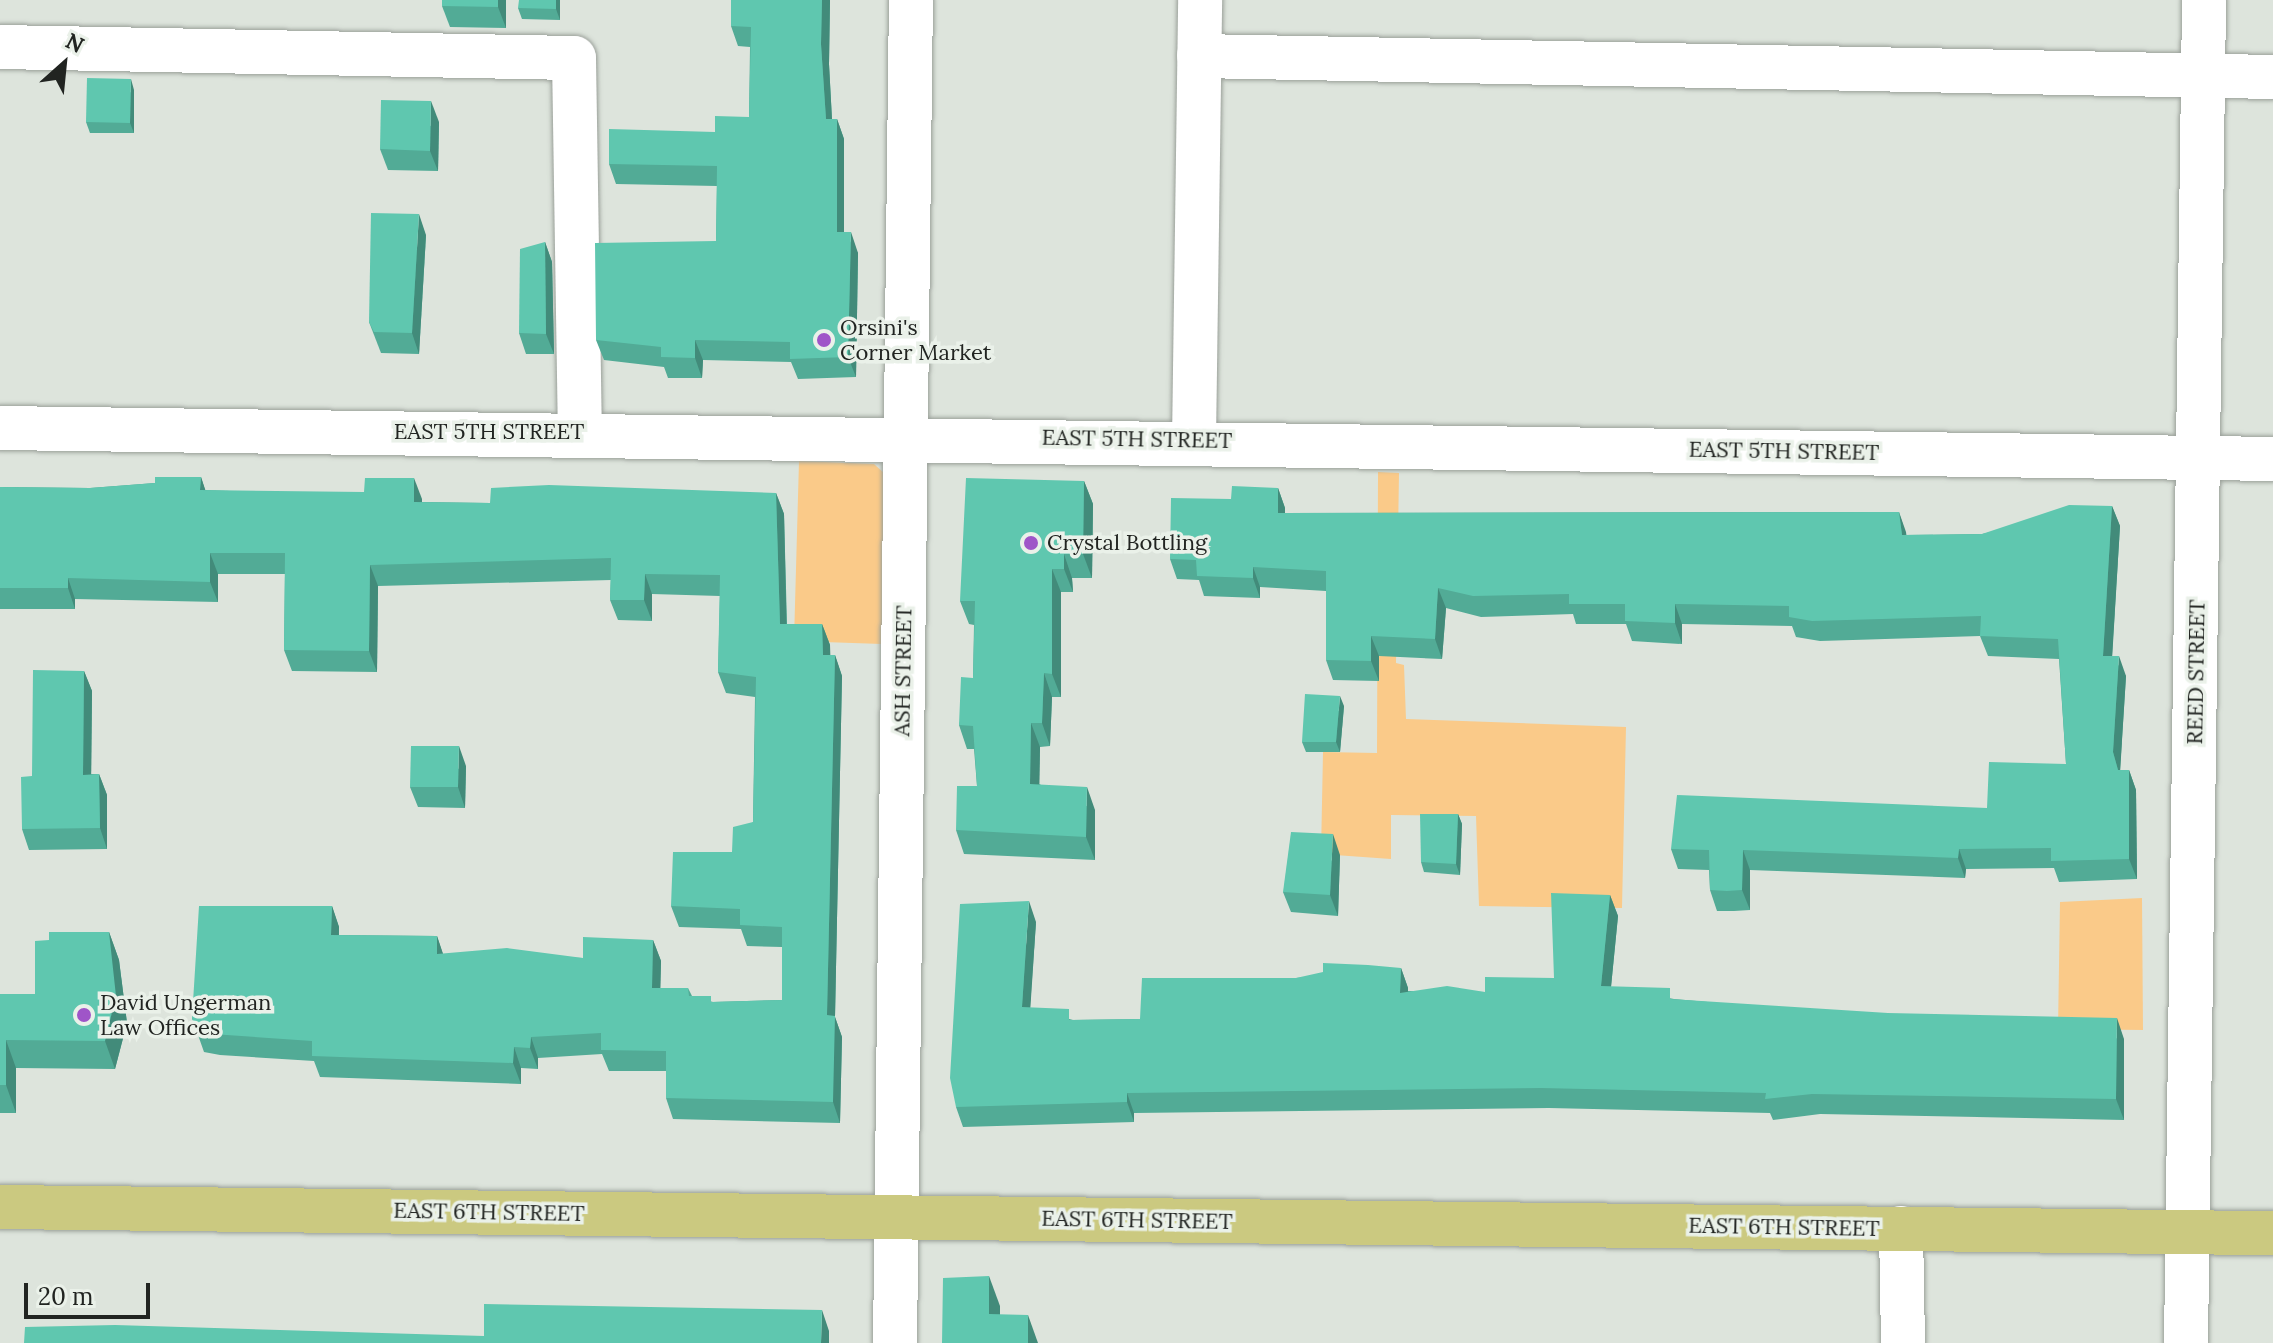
<!DOCTYPE html>
<style>
body{margin:0}
#map{position:relative;width:2273px;height:1343px;overflow:hidden;background:#dde4dc;font-family:Lora,serif}
div>[style]{position:absolute}
[style*='--x']{left:calc(var(--x)*1px);top:calc(var(--y)*1px);width:calc(var(--w)*1px);rotate:calc(var(--a)*1deg)}
.green>*{inset:0;background:#faca89}
.roads{filter:drop-shadow(0 0 2px #9aa099) drop-shadow(0 0 2px #9aa099)}
.minor>*{height:44px;margin:-22px;padding:0 22px;transform-origin:22px;border-radius:22px;background:#fff}
.major>*{height:44px;margin:-22px;padding:0 22px;transform-origin:22px;border-radius:22px;background:#cbc980}
.wall>*{inset:0;background:#52ab96}
.shaded-wall>*{inset:0;background:#428b7a}
.building>*{inset:0;background:#5fc7af}
.dots>*{width:22px;height:22px;translate:-50% -50%;box-sizing:border-box;border:4px solid #eaf1e9;border-radius:50%}
span{translate:-50% -50%;white-space:nowrap;text-align:center;line-height:1.15;-webkit-text-stroke:7px #eaf1e9;paint-order:stroke}
.poi-label{font-size:22px;color:#212421}
.left{translate:0 -50%;text-align:left}
.street-label{font-size:22px;color:#212421}
.north{position:absolute;left:24px;top:24px;width:80px;height:80px;-webkit-text-stroke:6px #eaf1e9;paint-order:stroke;rotate:27deg;font-size:22px;font-weight:700;line-height:32px;text-align:center;color:#212421}
.north::after{content:'';display:block;margin:auto;width:28px;height:36px;background:#212421;clip-path:polygon(50% 0,100% 100%,50% 72%,0 100%)}
.scale{position:absolute;left:24px;top:1283px;width:126px;height:36px;box-sizing:border-box;border:4px solid #212421;border-top:0;padding-left:10px;font-size:24px;line-height:28px;white-space:nowrap;color:#212421;-webkit-text-stroke:6px #eaf1e9;paint-order:stroke}
</style>
<div id="map">
<div class="green">
<i style="clip-path:polygon(799px 461px,874px 464px,885px 474px,882px 644px,794px 641px)"></i>
<i style="clip-path:polygon(1378px 472px,1399px 473px,1396px 663px,1404px 665px,1406px 719px,1626px 727px,1622px 908px,1479px 906px,1476px 816px,1391px 815px,1391px 859px,1321px 854px,1323px 752px,1377px 753px)"></i>
<i style="clip-path:polygon(2142px 898px,2143px 1030px,2058px 1029px,2060px 902px)"></i>
</div>
<div class="roads">
<div class="minor">
<i style="--x:0;--y:47;--w:574;--a:1.1"></i>
<i style="--x:574;--y:58;--w:374;--a:89.1"></i>
<i style="--x:1199;--y:56;--w:1074;--a:1.12"></i>
<i style="--x:0;--y:428;--w:2273;--a:0.78"></i>
<i style="--x:1194;--y:441;--w:441;--a:-89.2"></i>
<i style="--x:1901;--y:1228;--w:115;--a:89"></i>
<i style="--x:895;--y:1343;--w:1343;--a:-89.32"></i>
<i style="--x:2186;--y:1343;--w:1343;--a:-89.23"></i>
</div>
<div class="major">
<i style="--x:0;--y:1207;--w:2273;--a:0.66"></i>
</div>
</div>
<div class="wall">
<i style="clip-path:polygon(506px 0,506px 28px,450px 27px,442px 6px)"></i>
<i style="clip-path:polygon(560px 0,560px 20px,522px 19px,518px 8px)"></i>
<i style="clip-path:polygon(731px 0,830px 0,829px 64px,832px 119px,837px 119px,844px 139px,844px 232px,858px 253px,856px 377px,798px 379px,791px 362px,703px 360px,702px 378px,668px 378px,664px 367px,604px 360px,596px 340px,716px 241px,717px 186px,616px 184px,609px 164px,715px 132px,749px 117px,750px 47px,738px 46px,731px 26px)"></i>
<i style="clip-path:polygon(134px 90px,134px 133px,90px 133px,86px 122px)"></i>
<i style="clip-path:polygon(439px 122px,438px 171px,388px 170px,380px 149px)"></i>
<i style="clip-path:polygon(426px 235px,419px 354px,381px 353px,369px 322px)"></i>
<i style="clip-path:polygon(545px 242px,552px 262px,554px 354px,526px 354px,519px 333px)"></i>
<i style="clip-path:polygon(201px 477px,205px 490px,422px 499px,422px 502px,490px 503px,776px 493px,784px 514px,787px 624px,822px 624px,830px 645px,830px 655px,835px 655px,842px 676px,835px 1017px,842px 1037px,840px 1123px,673px 1119px,666px 1098px,666px 1071px,609px 1071px,602px 1054px,538px 1058px,538px 1069px,521px 1068px,521px 1084px,320px 1077px,314px 1061px,220px 1055px,204px 1052px,192px 1018px,332px 906px,339px 927px,339px 935px,437px 936px,443px 954px,583px 958px,653px 940px,661px 961px,660px 988px,688px 988px,692px 996px,713px 1002px,782px 1000px,782px 947px,747px 946px,741px 929px,679px 927px,671px 906px,732px 852px,753px 822px,755px 697px,726px 693px,718px 672px,720px 596px,652px 594px,652px 621px,618px 620px,610px 600px,611px 580px,378px 586px,377px 672px,292px 671px,284px 650px,285px 574px,218px 574px,218px 602px,75px 599px,75px 609px,0 609px,0 487px,90px 488px,155px 483px)"></i>
<i style="clip-path:polygon(1084px 481px,1093px 504px,1092px 578px,1072px 578px,1073px 592px,1061px 592px,1061px 697px,1052px 697px,1050px 746px,1040px 747px,1039px 784px,1095px 810px,1095px 860px,964px 854px,956px 830px,977px 786px,974px 749px,967px 749px,959px 725px,973px 678px,974px 625px,969px 624px,960px 601px)"></i>
<i style="clip-path:polygon(1278px 488px,1285px 508px,1285px 513px,1899px 512px,1906px 535px,1982px 534px,2112px 506px,2120px 526px,2112px 656px,2126px 676px,2120px 770px,2129px 770px,2136px 790px,2137px 879px,2059px 882px,2054px 868px,1966px 869px,1965px 878px,1750px 870px,1750px 910px,1734px 911px,1717px 911px,1710px 890px,1709px 870px,1678px 869px,1671px 849px,1987px 808px,2066px 764px,2059px 659px,1988px 656px,1980px 636px,1820px 641px,1796px 637px,1792px 626px,1682px 624px,1682px 644px,1632px 641px,1626px 624px,1576px 624px,1573px 614px,1481px 617px,1446px 608px,1442px 659px,1379px 656px,1379px 681px,1333px 680px,1326px 660px,1326px 591px,1260px 587px,1260px 598px,1204px 596px,1199px 580px,1177px 579px,1170px 559px,1231px 499px)"></i>
<i style="clip-path:polygon(84px 671px,92px 691px,91px 774px,99px 774px,107px 795px,107px 849px,29px 850px,22px 829px,32px 776px)"></i>
<i style="clip-path:polygon(1344px 706px,1340px 752px,1306px 752px,1302px 742px)"></i>
<i style="clip-path:polygon(466px 766px,465px 808px,418px 807px,410px 787px)"></i>
<i style="clip-path:polygon(1458px 814px,1462px 824px,1460px 875px,1424px 872px,1421px 862px)"></i>
<i style="clip-path:polygon(1340px 855px,1338px 916px,1291px 912px,1283px 892px)"></i>
<i style="clip-path:polygon(1610px 895px,1618px 916px,1611px 987px,1674px 999px,2124px 1039px,2124px 1120px,1820px 1114px,1773px 1120px,1770px 1113px,1549px 1108px,1134px 1113px,1134px 1122px,963px 1127px,956px 1107px,1036px 922px,1030px 1008px,1073px 1020px,1140px 1019px,1296px 978px,1401px 968px,1408px 988px,1408px 991px,1485px 992px,1554px 978px)"></i>
<i style="clip-path:polygon(109px 932px,119px 960px,127px 1023px,115px 1069px,16px 1068px,16px 1113px,0 1113px,0 994px,35px 994px,49px 940px)"></i>
</div>
<div class="shaded-wall">
<i style="clip-path:polygon(498px 0,506px 0,506px 28px,498px 7px)"></i>
<i style="clip-path:polygon(556px 0,560px 0,560px 20px,556px 9px)"></i>
<i style="clip-path:polygon(822px 0,830px 0,829px 64px,833px 139px,826px 119px,821px 44px)"></i>
<i style="clip-path:polygon(131px 79px,134px 90px,134px 133px,130px 123px)"></i>
<i style="clip-path:polygon(431px 101px,439px 122px,438px 171px,430px 151px)"></i>
<i style="clip-path:polygon(837px 119px,844px 139px,844px 252px,837px 232px)"></i>
<i style="clip-path:polygon(419px 214px,426px 235px,419px 354px,412px 333px)"></i>
<i style="clip-path:polygon(851px 232px,858px 253px,856px 377px,848px 357px)"></i>
<i style="clip-path:polygon(545px 242px,552px 262px,554px 354px,546px 334px)"></i>
<i style="clip-path:polygon(695px 340px,703px 360px,702px 378px,695px 358px)"></i>
<i style="clip-path:polygon(201px 477px,208px 498px,200px 490px)"></i>
<i style="clip-path:polygon(414px 478px,422px 499px,421px 523px,414px 502px)"></i>
<i style="clip-path:polygon(1084px 481px,1093px 504px,1092px 578px,1083px 554px)"></i>
<i style="clip-path:polygon(1278px 488px,1285px 508px,1285px 533px,1278px 513px)"></i>
<i style="clip-path:polygon(776px 493px,784px 514px,787px 645px,780px 624px)"></i>
<i style="clip-path:polygon(2112px 506px,2120px 526px,2111px 676px,2103px 656px)"></i>
<i style="clip-path:polygon(1899px 512px,1906px 532px,1909px 555px,1902px 535px)"></i>
<i style="clip-path:polygon(210px 553px,218px 574px,218px 602px,210px 582px)"></i>
<i style="clip-path:polygon(1064px 554px,1072px 578px,1073px 592px,1064px 569px)"></i>
<i style="clip-path:polygon(370px 565px,378px 586px,377px 672px,369px 651px)"></i>
<i style="clip-path:polygon(1253px 567px,1260px 587px,1260px 598px,1253px 578px)"></i>
<i style="clip-path:polygon(1052px 569px,1061px 592px,1061px 697px,1052px 674px)"></i>
<i style="clip-path:polygon(645px 574px,652px 594px,652px 621px,644px 600px)"></i>
<i style="clip-path:polygon(68px 578px,75px 599px,75px 609px,68px 588px)"></i>
<i style="clip-path:polygon(1438px 588px,1446px 608px,1442px 659px,1435px 639px)"></i>
<i style="clip-path:polygon(1675px 604px,1682px 624px,1682px 644px,1675px 623px)"></i>
<i style="clip-path:polygon(822px 624px,830px 645px,831px 676px,823px 655px)"></i>
<i style="clip-path:polygon(1371px 636px,1379px 656px,1379px 681px,1371px 661px)"></i>
<i style="clip-path:polygon(835px 655px,842px 676px,835px 1017px,842px 1037px,840px 1123px,833px 1102px,827px 1015px)"></i>
<i style="clip-path:polygon(2119px 656px,2126px 676px,2120px 773px,2118px 770px,2113px 752px)"></i>
<i style="clip-path:polygon(84px 671px,92px 691px,91px 795px,83px 775px)"></i>
<i style="clip-path:polygon(1044px 673px,1052px 697px,1050px 746px,1042px 723px)"></i>
<i style="clip-path:polygon(1340px 696px,1344px 706px,1340px 752px,1336px 742px)"></i>
<i style="clip-path:polygon(1031px 723px,1040px 747px,1039px 808px,1030px 784px)"></i>
<i style="clip-path:polygon(459px 746px,466px 766px,465px 808px,458px 787px)"></i>
<i style="clip-path:polygon(2129px 770px,2136px 790px,2137px 879px,2129px 859px)"></i>
<i style="clip-path:polygon(99px 774px,107px 795px,107px 849px,100px 828px)"></i>
<i style="clip-path:polygon(1087px 787px,1095px 810px,1095px 860px,1086px 837px)"></i>
<i style="clip-path:polygon(1458px 814px,1462px 824px,1460px 875px,1456px 864px)"></i>
<i style="clip-path:polygon(1333px 834px,1340px 855px,1338px 916px,1330px 895px)"></i>
<i style="clip-path:polygon(1959px 849px,1966px 869px,1965px 878px,1958px 858px)"></i>
<i style="clip-path:polygon(1743px 850px,1750px 870px,1750px 910px,1742px 890px)"></i>
<i style="clip-path:polygon(1610px 895px,1618px 916px,1609px 1007px,1601px 986px)"></i>
<i style="clip-path:polygon(1029px 901px,1036px 922px,1029px 1028px,1022px 1007px)"></i>
<i style="clip-path:polygon(332px 906px,339px 927px,338px 956px,331px 935px)"></i>
<i style="clip-path:polygon(109px 932px,119px 960px,127px 1023px,115px 1069px,105px 1041px)"></i>
<i style="clip-path:polygon(437px 936px,444px 957px,437px 954px)"></i>
<i style="clip-path:polygon(653px 940px,661px 961px,660px 1009px,652px 988px)"></i>
<i style="clip-path:polygon(1401px 968px,1408px 988px,1408px 1013px,1400px 993px)"></i>
<i style="clip-path:polygon(2117px 1018px,2124px 1039px,2124px 1120px,2116px 1099px)"></i>
<i style="clip-path:polygon(531px 1037px,538px 1058px,538px 1069px,530px 1048px)"></i>
<i style="clip-path:polygon(6px 1040px,16px 1068px,16px 1113px,6px 1085px)"></i>
<i style="clip-path:polygon(514px 1047px,521px 1068px,521px 1084px,513px 1063px)"></i>
<i style="clip-path:polygon(1127px 1093px,1134px 1113px,1134px 1122px,1127px 1102px)"></i>
<i style="clip-path:polygon(989px 1276px,1000px 1306px,1000px 1343px,989px 1314px)"></i>
<i style="clip-path:polygon(822px 1310px,829px 1331px,829px 1343px,821px 1343px)"></i>
<i style="clip-path:polygon(1028px 1315px,1038px 1343px,1028px 1343px)"></i>
</div>
<div class="building">
<i style="clip-path:polygon(442px 0,498px 0,498px 7px,442px 6px)"></i>
<i style="clip-path:polygon(519px 0,556px 0,556px 9px,518px 8px)"></i>
<i style="clip-path:polygon(731px 0,822px 0,821px 44px,826px 119px,837px 119px,837px 232px,851px 232px,848px 357px,790px 359px,790px 342px,695px 340px,695px 358px,661px 357px,661px 347px,596px 340px,595px 243px,716px 241px,717px 166px,609px 164px,609px 129px,715px 132px,715px 116px,749px 117px,751px 27px,731px 26px)"></i>
<i style="clip-path:polygon(87px 78px,131px 79px,130px 123px,86px 122px)"></i>
<i style="clip-path:polygon(381px 100px,431px 101px,430px 151px,380px 149px)"></i>
<i style="clip-path:polygon(371px 213px,419px 214px,412px 333px,374px 332px,369px 322px)"></i>
<i style="clip-path:polygon(545px 242px,546px 334px,519px 333px,520px 249px)"></i>
<i style="clip-path:polygon(155px 477px,201px 477px,200px 490px,364px 492px,365px 478px,414px 478px,414px 502px,490px 503px,491px 488px,549px 485px,776px 493px,780px 624px,822px 624px,823px 655px,835px 655px,827px 1015px,835px 1016px,833px 1102px,666px 1098px,666px 1051px,601px 1050px,601px 1033px,531px 1037px,530px 1048px,514px 1047px,513px 1063px,312px 1056px,312px 1041px,212px 1034px,196px 1031px,192px 1018px,199px 906px,332px 906px,331px 935px,437px 936px,437px 954px,507px 948px,583px 958px,583px 937px,653px 940px,652px 988px,688px 988px,689px 996px,711px 996px,711px 1002px,782px 1000px,782px 927px,740px 925px,740px 909px,671px 906px,673px 852px,732px 852px,733px 827px,753px 822px,756px 677px,718px 672px,720px 575px,645px 574px,644px 600px,610px 600px,611px 558px,370px 565px,369px 651px,284px 650px,285px 553px,210px 553px,210px 582px,68px 578px,68px 588px,0 588px,0 487px,90px 488px,155px 483px)"></i>
<i style="clip-path:polygon(966px 478px,1084px 481px,1083px 554px,1064px 554px,1064px 569px,1052px 569px,1052px 674px,1044px 673px,1042px 723px,1031px 723px,1030px 784px,1087px 787px,1086px 837px,956px 830px,957px 786px,977px 786px,973px 726px,959px 725px,961px 677px,973px 678px,975px 601px,960px 601px)"></i>
<i style="clip-path:polygon(1232px 486px,1278px 488px,1278px 513px,1899px 512px,1902px 535px,1982px 534px,2069px 505px,2112px 506px,2103px 656px,2119px 656px,2113px 752px,2118px 770px,2129px 770px,2129px 859px,2051px 861px,2051px 848px,1959px 849px,1958px 858px,1743px 850px,1742px 890px,1727px 891px,1710px 890px,1709px 850px,1671px 849px,1677px 795px,1987px 808px,1989px 762px,2066px 764px,2058px 639px,1980px 636px,1981px 616px,1812px 621px,1789px 617px,1789px 606px,1675px 604px,1675px 623px,1625px 621px,1625px 604px,1569px 604px,1569px 594px,1473px 596px,1438px 588px,1435px 639px,1371px 636px,1371px 661px,1326px 660px,1326px 571px,1253px 567px,1253px 578px,1197px 576px,1196px 560px,1170px 559px,1171px 498px,1231px 499px)"></i>
<i style="clip-path:polygon(33px 670px,84px 671px,83px 775px,99px 774px,100px 828px,22px 829px,21px 777px,32px 776px)"></i>
<i style="clip-path:polygon(1305px 694px,1340px 696px,1336px 742px,1302px 742px)"></i>
<i style="clip-path:polygon(411px 746px,459px 746px,458px 787px,410px 787px)"></i>
<i style="clip-path:polygon(1420px 814px,1458px 814px,1456px 864px,1421px 862px)"></i>
<i style="clip-path:polygon(1291px 832px,1333px 834px,1330px 895px,1283px 892px)"></i>
<i style="clip-path:polygon(1551px 893px,1610px 895px,1601px 986px,1670px 988px,1670px 999px,1888px 1013px,2117px 1018px,2116px 1099px,1812px 1094px,1765px 1099px,1766px 1093px,1541px 1088px,1127px 1093px,1127px 1102px,956px 1107px,950px 1078px,960px 904px,1029px 901px,1022px 1007px,1069px 1009px,1069px 1020px,1140px 1019px,1142px 978px,1296px 978px,1323px 972px,1323px 963px,1368px 965px,1401px 968px,1400px 993px,1447px 986px,1485px 992px,1485px 977px,1554px 978px)"></i>
<i style="clip-path:polygon(49px 932px,109px 932px,116px 996px,105px 1041px,6px 1040px,6px 1085px,0 1085px,0 994px,35px 994px,35px 941px,49px 940px)"></i>
<i style="clip-path:polygon(989px 1276px,989px 1314px,1028px 1315px,1028px 1343px,942px 1343px,943px 1278px)"></i>
<i style="clip-path:polygon(484px 1304px,822px 1310px,821px 1343px,24px 1343px,25px 1327px,115px 1325px,484px 1336px)"></i>
</div>
<div class="dots">
<i style="left:824px;top:340px;background:#9f55c8"></i>
<i style="left:1031px;top:543px;background:#9f55c8"></i>
<i style="left:84px;top:1015px;background:#9f55c8"></i>
</div>
<div class="poi-label">
<span class="left" style="left:840px;top:340px">Orsini's<br>Corner Market</span>
<span class="left" style="left:1047px;top:543px">Crystal Bottling</span>
<span class="left" style="left:100px;top:1015px">David Ungerman<br>Law Offices</span>
</div>
<div class="street-label">
<span style="left:489px;top:432px">EAST 5TH STREET</span>
<span style="left:1137px;top:439px;rotate:1deg">EAST 5TH STREET</span>
<span style="left:1784px;top:451px;rotate:1deg">EAST 5TH STREET</span>
<span style="left:903px;top:671px;rotate:-89deg">ASH STREET</span>
<span style="left:2196px;top:672px;rotate:-89deg">REED STREET</span>
<span style="left:489px;top:1212px;rotate:1deg">EAST 6TH STREET</span>
<span style="left:1137px;top:1220px;rotate:1deg">EAST 6TH STREET</span>
<span style="left:1784px;top:1227px;rotate:1deg">EAST 6TH STREET</span>
</div>
<div class="north">N</div>
<div class="scale">20 m</div>
</div>
